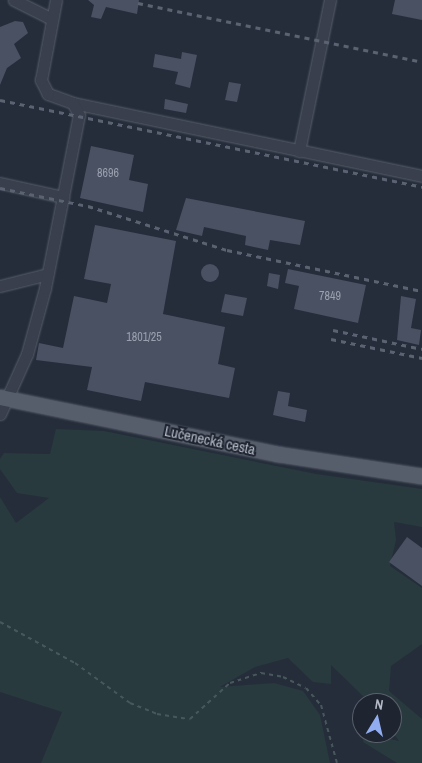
<!DOCTYPE html>
<meta charset="utf-8">
<style>
body{margin:0}
#map{position:relative;width:422px;height:763px;overflow:hidden;background:#252d3b;font-family:"Archivo Narrow",sans-serif}
div>[style]{position:absolute}
[style*='--x']{left:calc(var(--x)*1px);top:calc(var(--y)*1px);width:calc(var(--w)*1px);rotate:calc(var(--a)*1deg)}
.green>*{inset:0;background:#283a3d}
.building>*{inset:0;background:#4a5162}
.round{border-radius:50%}
.path>*{height:2px;margin-top:-1px;transform-origin:0;background:repeating-linear-gradient(90deg,#47575b 0 4px,transparent 0 8px)}
.roads{filter:drop-shadow(0 0 1px #575d69) drop-shadow(0 0 1px #575d69)}
.minor>*{height:11px;margin:-5.5px;padding:0 5.5px;transform-origin:5.5px;border-radius:5.5px;background:#393f4c}
.major>*{height:15px;margin:-7.5px;padding:0 7.5px;transform-origin:7.5px;border-radius:7.5px;background:#575e6b}
.rail>*{height:3px;margin-top:-1.5px;transform-origin:0;background:repeating-linear-gradient(90deg,#5b6372 0 5px,transparent 0 10px)}
span{translate:-50% -50%;white-space:nowrap;text-align:center;line-height:1.15;-webkit-text-stroke:4px #1e2430;paint-order:stroke}
.number-label{font-size:12px;color:#9aa0ae}
.number-label span{-webkit-text-stroke-width:0}
.street-label{font-size:15px;color:#b5bac7}
.north{position:absolute;left:352px;top:693px;width:50px;height:50px;box-sizing:border-box;background:#1e2430;border:1px solid #5a606c;border-radius:50%;rotate:9deg;font-size:14px;font-weight:700;line-height:20px;text-align:center;color:#b5bac7}
.north::after{content:'';display:block;margin:auto;width:18px;height:22px;background:#91adf0;clip-path:polygon(50% 0,100% 100%,50% 72%,0 100%)}
</style>
<div id="map">
<div class="green">
<i style="clip-path:polygon(56px 429px,104px 431px,316px 474px,422px 489px,422px 527px,394px 522px,396px 540px,390px 566px,422px 588px,422px 644px,391px 666px,389px 691px,422px 719px,422px 763px,397px 763px,363px 742px,364px 733px,399px 741px,392px 731px,392px 703px,370px 703px,331px 665px,331px 684px,313px 682px,288px 658px,255px 667px,220px 687px,274px 683px,303px 691px,320px 715px,330px 763px,41px 763px,62px 712px,0 692px,0 497px,16px 523px,49px 498px,17px 493px,0 469px,0 459px,4px 453px,50px 454px)"></i>
</div>
<div class="building">
<i style="clip-path:polygon(88px 0,139px 0,137px 14px,106px 7px,101px 19px,91px 17px,94px 5px)"></i>
<i style="clip-path:polygon(395px 0,422px 0,422px 20px,392px 14px)"></i>
<i style="clip-path:polygon(15px 21px,23px 22px,28px 33px,14px 44px,21px 58px,7px 68px,0 85px,0 27px)"></i>
<i style="clip-path:polygon(182px 52px,197px 55px,190px 88px,175px 84px,178px 72px,153px 67px,155px 54px,181px 59px)"></i>
<i style="clip-path:polygon(229px 82px,241px 84px,237px 102px,225px 100px)"></i>
<i style="clip-path:polygon(165px 99px,188px 104px,186px 113px,164px 109px)"></i>
<i style="clip-path:polygon(91px 146px,134px 155px,129px 180px,148px 184px,143px 212px,80px 198px)"></i>
<i style="clip-path:polygon(186px 198px,305px 221px,300px 245px,270px 240px,268px 250px,245px 245px,246px 236px,204px 227px,202px 236px,176px 230px)"></i>
<i style="clip-path:polygon(95px 225px,176px 241px,163px 314px,225px 327px,218px 364px,235px 368px,229px 398px,145px 382px,141px 401px,87px 390px,92px 367px,36px 360px,39px 343px,63px 348px,74px 296px,107px 303px,111px 284px,84px 279px)"></i>
<i class="round" style="left:201px;top:264px;width:18px;height:18px"></i>
<i style="clip-path:polygon(288px 269px,366px 285px,358px 323px,294px 309px,299px 286px,285px 283px)"></i>
<i style="clip-path:polygon(269px 273px,280px 275px,278px 289px,267px 286px)"></i>
<i style="clip-path:polygon(225px 294px,247px 298px,243px 316px,221px 312px)"></i>
<i style="clip-path:polygon(401px 296px,416px 299px,411px 328px,421px 330px,419px 345px,397px 340px)"></i>
<i style="clip-path:polygon(278px 391px,290px 393px,288px 406px,307px 410px,305px 422px,273px 415px)"></i>
<i style="clip-path:polygon(407px 537px,422px 548px,422px 586px,389px 562px)"></i>
</div>
<div class="path">
<i style="--x:0;--y:622;--w:85;--a:28.7"></i>
<i style="--x:75;--y:663;--w:68;--a:36"></i>
<i style="--x:130;--y:703;--w:29;--a:22"></i>
<i style="--x:157;--y:714;--w:33;--a:9"></i>
<i style="--x:190;--y:719;--w:54;--a:-42"></i>
<i style="--x:230;--y:683;--w:33;--a:-18"></i>
<i style="--x:261;--y:673;--w:22;--a:10"></i>
<i style="--x:283;--y:677;--w:25;--a:26"></i>
<i style="--x:306;--y:688;--w:23;--a:49"></i>
<i style="--x:321;--y:705;--w:60;--a:74.6"></i>
</div>
<div class="roads">
<div class="minor">
<i style="--x:14;--y:0;--w:42;--a:26.6"></i>
<i style="--x:73;--y:103;--w:357;--a:11.8"></i>
<i style="--x:299;--y:151;--w:154;--a:-78.4"></i>
<i style="--x:0;--y:183;--w:65;--a:12.5"></i>
<i style="--x:0;--y:286;--w:49;--a:-14"></i>
<i style="--x:0;--y:414;--w:66;--a:-65.8"></i>
<i style="--x:27;--y:354;--w:68;--a:-74.7"></i>
<i style="--x:45;--y:288;--w:176;--a:-78.9"></i>
<i style="--x:79;--y:115;--w:13;--a:-117"></i>
<i style="--x:73;--y:103;--w:27;--a:-160"></i>
<i style="--x:48;--y:94;--w:16;--a:-117"></i>
<i style="--x:41;--y:80;--w:81;--a:-79.4"></i>
</div>
<div class="major">
<i style="--x:0;--y:397;--w:284;--a:11.6"></i>
<i style="--x:278;--y:454;--w:146;--a:8.7"></i>
</div>
</div>
<div class="rail">
<i style="--x:138;--y:3;--w:290;--a:11.7"></i>
<i style="--x:0;--y:100;--w:431;--a:11.6"></i>
<i style="--x:0;--y:188;--w:90;--a:11.6"></i>
<i style="--x:88;--y:206;--w:146;--a:17.6"></i>
<i style="--x:227;--y:250;--w:199;--a:11.9"></i>
<i style="--x:333;--y:330;--w:91;--a:12.1"></i>
<i style="--x:331;--y:339;--w:93;--a:11.8"></i>
</div>
<div class="number-label">
<span style="left:108px;top:174px">8696</span>
<span style="left:330px;top:297px">7849</span>
<span style="left:144px;top:338px">1801/25</span>
</div>
<div class="street-label">
<span style="left:210px;top:440px;rotate:12deg">Lučenecká cesta</span>
</div>
<div class="north">N</div>
</div>
